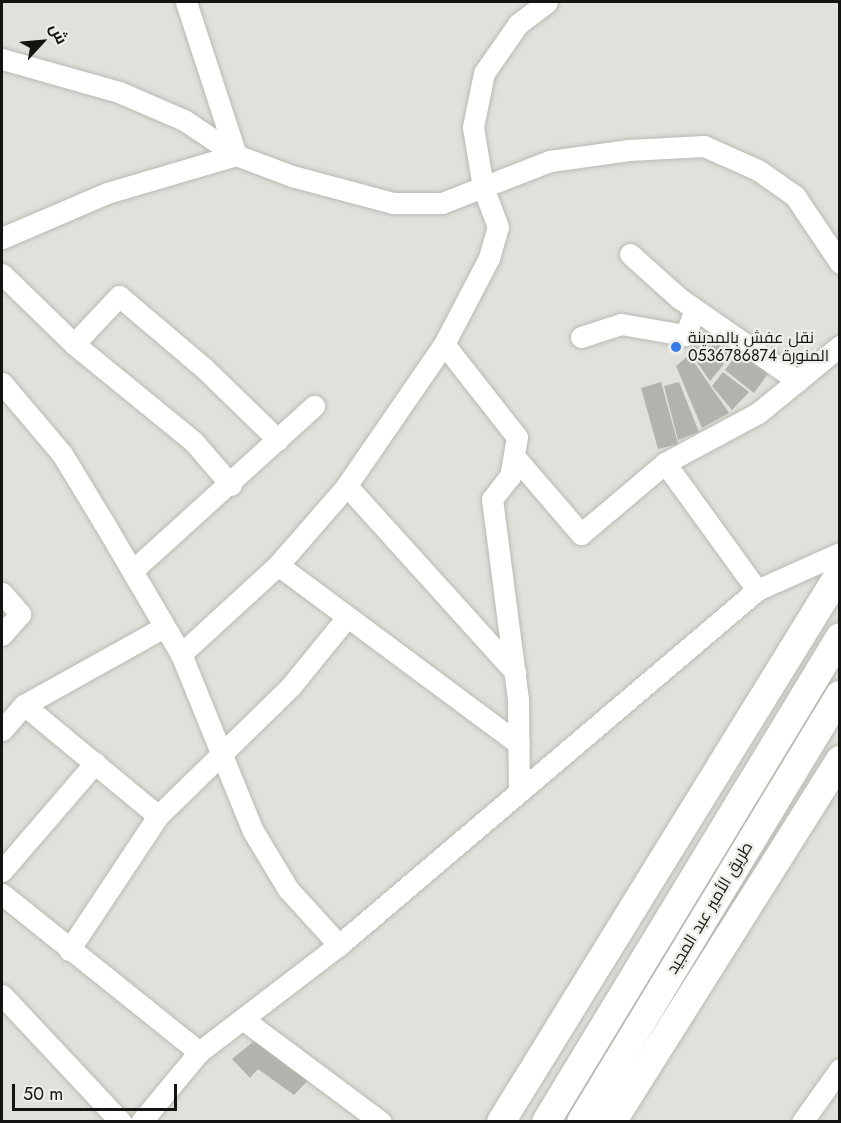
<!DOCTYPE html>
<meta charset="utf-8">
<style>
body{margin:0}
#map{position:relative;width:841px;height:1123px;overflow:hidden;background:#e0e1db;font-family:Jost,Cairo,sans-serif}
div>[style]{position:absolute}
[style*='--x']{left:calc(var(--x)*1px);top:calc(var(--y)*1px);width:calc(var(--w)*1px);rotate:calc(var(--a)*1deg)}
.building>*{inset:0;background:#b3b3ae}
.roads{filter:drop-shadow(0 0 2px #b8b9b4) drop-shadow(0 0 2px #b8b9b4)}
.street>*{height:21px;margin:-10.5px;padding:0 10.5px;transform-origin:10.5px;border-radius:10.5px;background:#fff}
.secondary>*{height:28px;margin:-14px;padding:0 14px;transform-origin:14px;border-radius:14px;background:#fff}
.dots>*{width:16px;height:16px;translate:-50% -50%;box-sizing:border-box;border:3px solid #eeeee9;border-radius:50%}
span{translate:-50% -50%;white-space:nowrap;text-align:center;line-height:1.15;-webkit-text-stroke:4.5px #eeeee9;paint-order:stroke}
.poi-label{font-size:16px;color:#141412}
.left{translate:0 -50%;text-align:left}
.street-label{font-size:16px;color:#141412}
.frame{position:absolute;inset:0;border:3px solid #141412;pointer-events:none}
.north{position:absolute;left:12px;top:12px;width:60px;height:60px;-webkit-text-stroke:4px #eeeee9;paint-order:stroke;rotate:64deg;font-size:16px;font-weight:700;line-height:24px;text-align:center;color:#141412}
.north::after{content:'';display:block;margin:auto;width:21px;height:27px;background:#141412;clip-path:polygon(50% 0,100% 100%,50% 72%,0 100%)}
.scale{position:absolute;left:12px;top:1084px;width:165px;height:27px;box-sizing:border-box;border:3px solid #141412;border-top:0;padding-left:8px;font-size:18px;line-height:21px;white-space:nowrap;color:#141412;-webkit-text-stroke:4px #eeeee9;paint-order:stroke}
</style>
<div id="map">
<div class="building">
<i style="clip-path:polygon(703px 334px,734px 352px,710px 381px,690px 352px)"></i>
<i style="clip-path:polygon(740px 350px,770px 371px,754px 393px,725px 370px)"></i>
<i style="clip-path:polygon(689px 355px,729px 413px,702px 428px,676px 366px)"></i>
<i style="clip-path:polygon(723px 372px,749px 392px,732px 410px,712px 386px)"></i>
<i style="clip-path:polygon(661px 382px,678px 444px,658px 449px,641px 388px)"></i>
<i style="clip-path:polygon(679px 382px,699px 432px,678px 440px,664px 386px)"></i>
<i style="clip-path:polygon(259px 1037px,311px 1077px,294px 1095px,258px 1069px,250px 1078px,232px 1059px)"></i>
</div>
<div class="roads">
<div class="street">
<i style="--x:186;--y:2;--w:161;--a:71.9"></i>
<i style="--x:2;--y:59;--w:122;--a:15.8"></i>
<i style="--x:119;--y:92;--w:71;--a:23.3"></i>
<i style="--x:184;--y:120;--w:63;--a:33.9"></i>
<i style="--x:2;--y:238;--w:114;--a:-23.2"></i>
<i style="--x:107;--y:193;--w:134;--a:-16.4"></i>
<i style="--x:236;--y:155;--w:60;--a:20.6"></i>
<i style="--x:292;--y:176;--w:105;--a:15"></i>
<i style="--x:393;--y:203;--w:49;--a:0"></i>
<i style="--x:442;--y:203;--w:116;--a:-21.3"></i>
<i style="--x:550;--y:161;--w:80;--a:-7.9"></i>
<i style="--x:629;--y:150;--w:75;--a:-3.1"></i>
<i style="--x:704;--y:146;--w:59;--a:24"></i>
<i style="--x:758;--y:170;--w:45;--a:35.1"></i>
<i style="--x:795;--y:196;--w:81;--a:56.1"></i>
<i style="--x:630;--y:254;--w:66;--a:41.9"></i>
<i style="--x:679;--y:298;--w:145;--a:34.9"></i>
<i style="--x:2;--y:274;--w:100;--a:44.2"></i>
<i style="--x:74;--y:344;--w:154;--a:39.2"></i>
<i style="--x:193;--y:441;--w:58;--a:49.2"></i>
<i style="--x:581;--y:337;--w:42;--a:-18"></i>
<i style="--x:621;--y:324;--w:65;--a:9.8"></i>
<i style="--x:685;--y:335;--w:27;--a:-68"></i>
<i style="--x:74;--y:344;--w:66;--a:-46.8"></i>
<i style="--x:119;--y:296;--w:111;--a:40.3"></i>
<i style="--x:204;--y:368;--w:103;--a:44.2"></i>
<i style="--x:444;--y:344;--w:118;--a:51.9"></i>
<i style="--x:517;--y:437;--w:40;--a:100"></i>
<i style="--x:510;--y:476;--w:29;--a:128"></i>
<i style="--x:492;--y:499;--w:203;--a:82.6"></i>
<i style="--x:518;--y:700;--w:92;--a:89.4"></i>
<i style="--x:2;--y:383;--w:93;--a:49.8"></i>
<i style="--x:62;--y:454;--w:81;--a:58.7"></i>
<i style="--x:104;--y:523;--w:152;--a:59.6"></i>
<i style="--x:181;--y:654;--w:191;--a:67.9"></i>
<i style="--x:253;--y:831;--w:68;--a:58.9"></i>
<i style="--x:288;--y:889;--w:76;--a:47.7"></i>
<i style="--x:514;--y:456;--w:103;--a:49.3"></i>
<i style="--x:581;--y:534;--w:110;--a:-40.2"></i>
<i style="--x:665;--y:463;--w:106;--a:-28.3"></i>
<i style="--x:758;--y:413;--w:106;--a:-39.3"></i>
<i style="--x:665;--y:463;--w:157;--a:54.1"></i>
<i style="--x:347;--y:486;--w:251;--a:47.9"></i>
<i style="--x:278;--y:565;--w:300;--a:36.6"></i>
<i style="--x:132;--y:571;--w:246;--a:-42.2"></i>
<i style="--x:2;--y:593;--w:28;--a:49"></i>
<i style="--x:20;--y:614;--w:28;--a:131"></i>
<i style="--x:181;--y:654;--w:132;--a:-42.5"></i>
<i style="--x:278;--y:565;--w:102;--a:-49"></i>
<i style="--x:345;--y:488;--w:175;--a:-55.5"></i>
<i style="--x:444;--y:344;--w:97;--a:-62.4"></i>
<i style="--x:489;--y:258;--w:32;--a:-74"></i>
<i style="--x:498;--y:227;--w:43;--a:-110.6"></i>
<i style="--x:483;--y:187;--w:61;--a:-99.5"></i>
<i style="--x:473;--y:127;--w:55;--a:-78.5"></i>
<i style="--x:484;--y:73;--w:60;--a:-55.2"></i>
<i style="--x:518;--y:24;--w:36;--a:-37"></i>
<i style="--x:24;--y:705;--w:174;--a:39.6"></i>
<i style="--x:2;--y:730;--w:33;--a:-49"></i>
<i style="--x:24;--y:705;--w:160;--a:-29.1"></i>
<i style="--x:2;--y:871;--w:143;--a:-49.3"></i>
<i style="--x:2;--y:894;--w:253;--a:38.7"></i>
<i style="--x:69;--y:950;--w:161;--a:-56.4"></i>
<i style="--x:158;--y:816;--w:186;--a:-44.3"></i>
<i style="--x:291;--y:686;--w:89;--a:-50.9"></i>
<i style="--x:2;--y:995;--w:174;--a:46.9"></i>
<i style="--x:244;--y:1020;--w:171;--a:36.7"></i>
<i style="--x:141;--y:1122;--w:91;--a:-50.4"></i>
<i style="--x:199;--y:1052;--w:176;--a:-37.4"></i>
<i style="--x:339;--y:945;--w:548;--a:-40.34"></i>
<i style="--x:757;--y:590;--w:91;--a:-24"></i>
<i style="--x:802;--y:1122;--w:65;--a:-54.4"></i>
</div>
<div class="secondary">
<i style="--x:501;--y:1122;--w:645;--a:-58.31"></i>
<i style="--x:546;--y:1122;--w:567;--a:-58.78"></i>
<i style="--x:581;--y:1122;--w:499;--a:-58.8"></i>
<i style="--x:612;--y:1122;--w:428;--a:-57.8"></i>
</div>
</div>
<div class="dots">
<i style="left:676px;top:347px;background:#357ae8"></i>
</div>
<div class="poi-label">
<span class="left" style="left:688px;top:347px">نقل عفش بالمدينة<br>المنورة 0536786874</span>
</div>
<div class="street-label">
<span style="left:710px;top:908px;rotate:-59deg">طريق الأمير عبد المجيد</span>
</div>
<div class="frame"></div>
<div class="north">ش</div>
<div class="scale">50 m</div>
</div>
